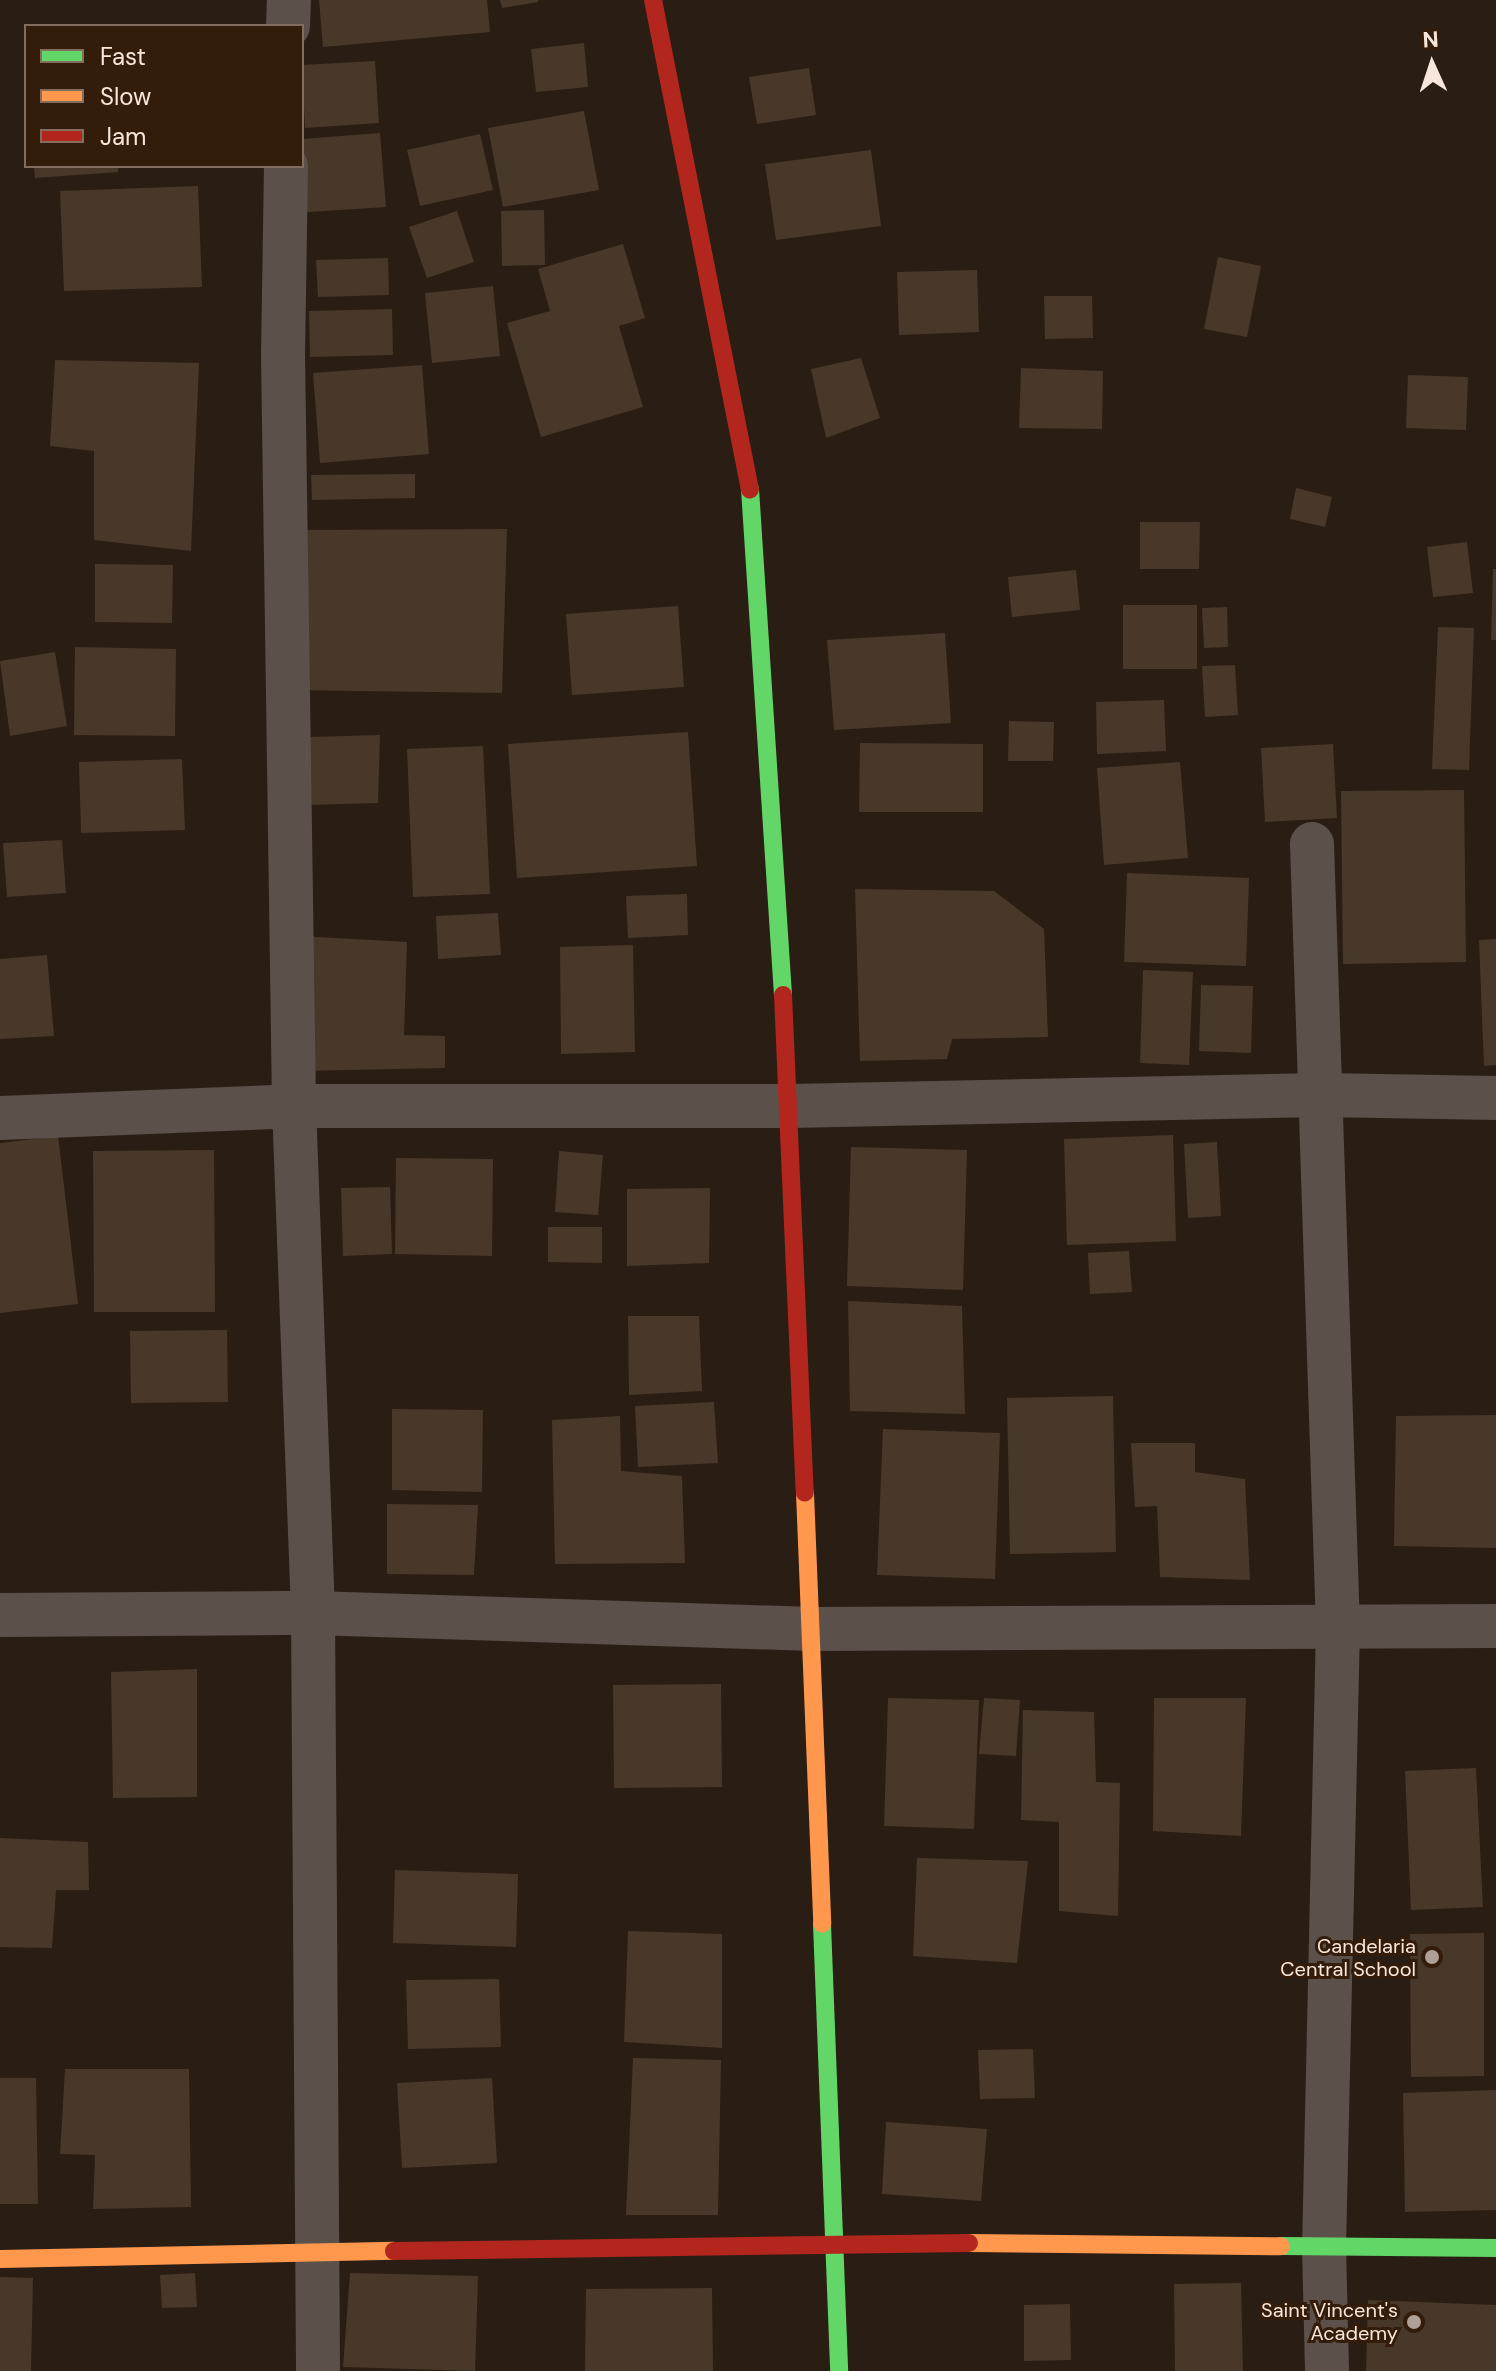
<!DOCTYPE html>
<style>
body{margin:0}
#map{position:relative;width:1496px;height:2371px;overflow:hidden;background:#2a1d14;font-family:"DM Sans",sans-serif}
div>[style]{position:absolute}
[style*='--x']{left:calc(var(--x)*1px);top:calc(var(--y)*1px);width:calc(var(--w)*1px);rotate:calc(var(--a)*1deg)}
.building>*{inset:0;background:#48382a}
.street>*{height:44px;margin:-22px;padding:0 22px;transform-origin:22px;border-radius:22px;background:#5b514a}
.fast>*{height:18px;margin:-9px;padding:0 9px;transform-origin:9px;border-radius:9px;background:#63d668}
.slow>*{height:18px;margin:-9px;padding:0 9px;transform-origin:9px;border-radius:9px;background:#ff974d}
.jam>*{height:18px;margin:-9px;padding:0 9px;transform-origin:9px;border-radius:9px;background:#b3261e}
.dots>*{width:22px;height:22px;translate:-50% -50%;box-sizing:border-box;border:4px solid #341c0a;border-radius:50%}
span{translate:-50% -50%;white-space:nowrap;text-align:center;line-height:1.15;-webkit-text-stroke:6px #341c0a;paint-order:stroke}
.poi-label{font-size:20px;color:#f7e6db}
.right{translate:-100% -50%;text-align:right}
.legend{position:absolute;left:24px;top:24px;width:280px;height:144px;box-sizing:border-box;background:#341c0a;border:2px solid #826d5e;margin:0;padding:10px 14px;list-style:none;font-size:24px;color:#f7e6db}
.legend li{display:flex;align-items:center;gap:16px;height:40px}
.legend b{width:40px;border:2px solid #826d5e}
.north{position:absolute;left:1392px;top:24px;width:80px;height:80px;-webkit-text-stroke:6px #341c0a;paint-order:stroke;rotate:357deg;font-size:22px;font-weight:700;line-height:32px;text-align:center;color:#f7e6db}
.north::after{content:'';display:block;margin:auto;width:28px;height:36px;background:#f7e6db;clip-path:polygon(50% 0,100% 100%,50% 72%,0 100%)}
</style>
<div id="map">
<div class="building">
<i style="clip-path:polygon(319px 0,487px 0,490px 32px,323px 47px)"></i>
<i style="clip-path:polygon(500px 0,538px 0,538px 2px,502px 8px)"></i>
<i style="clip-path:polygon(584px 43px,588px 87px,536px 92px,531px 49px)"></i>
<i style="clip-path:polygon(375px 61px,379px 123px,305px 128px,302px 65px)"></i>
<i style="clip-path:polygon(809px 68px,816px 115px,757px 124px,749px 77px)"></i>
<i style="clip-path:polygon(584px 111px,599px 190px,503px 207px,488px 128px)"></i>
<i style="clip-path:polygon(380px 133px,386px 207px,293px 213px,302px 139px)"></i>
<i style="clip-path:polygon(480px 134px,493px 190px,420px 206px,407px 150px)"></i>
<i style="clip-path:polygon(871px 150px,881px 226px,776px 240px,765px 164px)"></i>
<i style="clip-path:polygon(34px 166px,118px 166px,118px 172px,35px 178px)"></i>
<i style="clip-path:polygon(198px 186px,202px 287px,64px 291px,60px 191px)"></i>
<i style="clip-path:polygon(544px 210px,545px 265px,502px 266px,501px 211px)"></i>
<i style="clip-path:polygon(457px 211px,474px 262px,427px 278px,409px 227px)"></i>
<i style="clip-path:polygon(623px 244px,645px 318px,619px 326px,643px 407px,541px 437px,507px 323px,550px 311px,538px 269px)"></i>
<i style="clip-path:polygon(1218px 257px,1261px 266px,1247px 337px,1204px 329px)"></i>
<i style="clip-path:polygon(388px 258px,389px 295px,318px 297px,316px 260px)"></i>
<i style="clip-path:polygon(977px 270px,979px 332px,899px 335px,897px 272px)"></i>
<i style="clip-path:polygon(493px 286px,500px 356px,432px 363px,425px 293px)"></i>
<i style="clip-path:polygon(1044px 296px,1092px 296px,1093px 338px,1045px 339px)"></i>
<i style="clip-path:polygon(392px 309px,393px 355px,310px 357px,309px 311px)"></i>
<i style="clip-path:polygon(861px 358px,880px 418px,826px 438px,811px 369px)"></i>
<i style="clip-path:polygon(55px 360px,199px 363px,191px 551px,94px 540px,94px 451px,50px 446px)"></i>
<i style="clip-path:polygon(422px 365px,429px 454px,320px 463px,313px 373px)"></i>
<i style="clip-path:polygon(1021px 368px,1103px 371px,1102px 429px,1019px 428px)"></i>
<i style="clip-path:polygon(1408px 375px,1468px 377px,1466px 430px,1406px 428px)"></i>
<i style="clip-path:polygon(415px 474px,415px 498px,312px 500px,311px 475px)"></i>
<i style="clip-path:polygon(1296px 488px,1332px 497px,1325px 527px,1290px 519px)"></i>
<i style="clip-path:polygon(1140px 522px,1200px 522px,1199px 569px,1140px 569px)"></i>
<i style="clip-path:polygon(507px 529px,502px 693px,288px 690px,292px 530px)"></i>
<i style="clip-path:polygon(1467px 542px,1473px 593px,1433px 597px,1427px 547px)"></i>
<i style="clip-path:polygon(95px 564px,173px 565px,172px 623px,95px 622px)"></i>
<i style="clip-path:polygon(1493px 569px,1496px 569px,1496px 640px,1491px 640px)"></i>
<i style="clip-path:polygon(1076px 570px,1080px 610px,1012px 617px,1008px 577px)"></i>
<i style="clip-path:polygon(1123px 605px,1197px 605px,1197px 669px,1123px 669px)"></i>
<i style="clip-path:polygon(678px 606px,684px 687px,572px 695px,566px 614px)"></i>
<i style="clip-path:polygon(1227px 607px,1228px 647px,1204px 648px,1202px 608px)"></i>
<i style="clip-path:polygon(1438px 627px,1474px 628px,1469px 770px,1432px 769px)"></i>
<i style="clip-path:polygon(945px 633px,951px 723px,834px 730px,827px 640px)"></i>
<i style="clip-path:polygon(75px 647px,176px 649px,175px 736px,74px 735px)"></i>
<i style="clip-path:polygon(55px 652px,67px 726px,10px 736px,0 661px)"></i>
<i style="clip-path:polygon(1235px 665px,1238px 715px,1205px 717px,1202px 666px)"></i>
<i style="clip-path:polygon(1164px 700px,1166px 751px,1097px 754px,1096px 702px)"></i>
<i style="clip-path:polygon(1009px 721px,1054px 722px,1053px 761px,1008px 761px)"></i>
<i style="clip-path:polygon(688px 732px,697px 866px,517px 878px,508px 744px)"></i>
<i style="clip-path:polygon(380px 735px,378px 803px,308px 805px,309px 737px)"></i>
<i style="clip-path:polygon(860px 743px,983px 744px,983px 812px,859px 812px)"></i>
<i style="clip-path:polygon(1333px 744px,1337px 818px,1265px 822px,1261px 748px)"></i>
<i style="clip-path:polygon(483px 746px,490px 894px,413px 897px,407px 749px)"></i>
<i style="clip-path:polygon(182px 759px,185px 830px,81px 833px,79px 762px)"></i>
<i style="clip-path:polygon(1180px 762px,1188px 858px,1104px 865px,1097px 768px)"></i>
<i style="clip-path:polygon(1464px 790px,1466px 962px,1343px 964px,1341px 791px)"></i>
<i style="clip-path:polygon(62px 840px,66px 893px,7px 897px,3px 843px)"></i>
<i style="clip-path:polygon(1127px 873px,1249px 878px,1246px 966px,1124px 962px)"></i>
<i style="clip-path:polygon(855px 889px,994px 891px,1044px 929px,1048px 1037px,952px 1039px,947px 1059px,860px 1061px)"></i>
<i style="clip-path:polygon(687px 894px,688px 935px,628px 938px,626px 896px)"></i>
<i style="clip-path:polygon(498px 913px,501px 955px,438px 959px,436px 916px)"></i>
<i style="clip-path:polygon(299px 936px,407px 942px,404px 1035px,445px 1036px,445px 1068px,298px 1071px)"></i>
<i style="clip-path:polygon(1496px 939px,1496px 1065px,1484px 1066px,1479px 940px)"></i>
<i style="clip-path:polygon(633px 945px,635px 1052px,561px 1054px,560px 947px)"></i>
<i style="clip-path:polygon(47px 955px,54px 1036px,0 1039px,0 959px)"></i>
<i style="clip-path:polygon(1143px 970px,1193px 972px,1189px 1065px,1140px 1063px)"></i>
<i style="clip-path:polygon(1201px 985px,1253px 986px,1251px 1053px,1199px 1051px)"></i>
<i style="clip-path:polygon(1173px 1135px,1176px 1241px,1067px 1245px,1064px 1139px)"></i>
<i style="clip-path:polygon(58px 1136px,78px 1304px,0 1313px,0 1143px)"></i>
<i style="clip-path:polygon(1217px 1142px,1221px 1216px,1188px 1218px,1184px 1144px)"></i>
<i style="clip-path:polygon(851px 1147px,967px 1150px,963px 1290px,847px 1286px)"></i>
<i style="clip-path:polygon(214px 1150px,215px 1312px,94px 1312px,93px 1151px)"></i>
<i style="clip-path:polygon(559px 1151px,603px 1155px,598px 1215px,555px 1212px)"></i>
<i style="clip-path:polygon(396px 1158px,493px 1159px,492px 1256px,395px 1254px)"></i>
<i style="clip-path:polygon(390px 1187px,392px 1254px,343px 1256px,341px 1188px)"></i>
<i style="clip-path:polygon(710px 1188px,709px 1263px,627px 1266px,627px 1189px)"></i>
<i style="clip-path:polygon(548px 1227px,602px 1227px,602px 1263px,548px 1262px)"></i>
<i style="clip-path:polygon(1129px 1251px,1132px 1292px,1090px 1294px,1088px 1253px)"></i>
<i style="clip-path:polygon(848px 1301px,962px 1306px,965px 1414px,850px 1411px)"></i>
<i style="clip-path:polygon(628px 1316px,699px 1316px,702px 1391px,629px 1395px)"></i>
<i style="clip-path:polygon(227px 1330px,228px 1402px,131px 1403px,130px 1331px)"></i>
<i style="clip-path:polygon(1113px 1396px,1116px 1552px,1010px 1554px,1007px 1398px)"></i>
<i style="clip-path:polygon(714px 1402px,718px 1463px,638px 1467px,635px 1406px)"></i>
<i style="clip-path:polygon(392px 1409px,483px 1410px,482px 1492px,392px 1490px)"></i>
<i style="clip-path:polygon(1496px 1415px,1496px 1548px,1394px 1546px,1396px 1416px)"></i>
<i style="clip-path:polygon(620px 1416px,621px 1471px,682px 1476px,685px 1563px,555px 1564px,552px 1420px)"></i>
<i style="clip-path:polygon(883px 1429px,1000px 1433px,995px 1579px,877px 1575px)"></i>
<i style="clip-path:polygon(1131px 1443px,1195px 1443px,1195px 1472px,1245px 1479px,1250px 1580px,1160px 1577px,1157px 1506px,1135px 1507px)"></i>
<i style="clip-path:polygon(387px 1504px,478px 1505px,474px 1575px,387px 1574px)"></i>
<i style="clip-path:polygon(197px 1669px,197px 1797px,113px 1798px,111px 1672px)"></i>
<i style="clip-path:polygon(721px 1684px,722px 1787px,614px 1788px,613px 1685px)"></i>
<i style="clip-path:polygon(888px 1698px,979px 1700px,974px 1829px,884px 1826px)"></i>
<i style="clip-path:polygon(984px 1698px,1020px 1700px,1016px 1756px,979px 1754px)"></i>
<i style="clip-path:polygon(1154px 1698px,1246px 1698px,1241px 1836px,1153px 1831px)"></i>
<i style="clip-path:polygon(1023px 1710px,1094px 1712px,1096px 1782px,1120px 1783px,1118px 1916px,1059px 1911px,1059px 1822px,1021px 1820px)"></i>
<i style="clip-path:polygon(1476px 1768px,1483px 1907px,1411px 1910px,1405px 1771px)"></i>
<i style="clip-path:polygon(0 1838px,88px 1842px,89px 1890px,56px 1890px,52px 1948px,0 1947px)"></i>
<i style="clip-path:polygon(917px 1858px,1028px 1861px,1017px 1963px,913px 1956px)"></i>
<i style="clip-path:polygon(395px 1870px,518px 1874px,516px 1947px,393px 1943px)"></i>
<i style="clip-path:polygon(628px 1931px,722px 1934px,722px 2048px,624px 2042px)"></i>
<i style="clip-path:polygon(1484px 1933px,1484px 2076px,1411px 2077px,1410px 1934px)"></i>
<i style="clip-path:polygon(499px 1979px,501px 2047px,408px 2049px,406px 1980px)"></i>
<i style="clip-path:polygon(1033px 2049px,1035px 2098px,980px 2099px,978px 2050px)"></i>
<i style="clip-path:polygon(633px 2058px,721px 2060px,718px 2215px,626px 2215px)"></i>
<i style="clip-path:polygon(65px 2069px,189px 2069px,191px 2207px,93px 2209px,95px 2155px,60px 2154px)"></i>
<i style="clip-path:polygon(0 2078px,36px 2078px,38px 2204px,0 2204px)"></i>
<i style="clip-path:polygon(492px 2078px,497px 2163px,402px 2168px,397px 2083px)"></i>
<i style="clip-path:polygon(1496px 2090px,1496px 2210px,1405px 2212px,1403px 2093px)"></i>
<i style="clip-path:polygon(886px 2122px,987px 2129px,981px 2201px,882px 2194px)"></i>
<i style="clip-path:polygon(195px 2273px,197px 2307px,162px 2308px,160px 2275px)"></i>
<i style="clip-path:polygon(350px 2273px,478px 2276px,475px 2371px,343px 2367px)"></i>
<i style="clip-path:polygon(0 2277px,33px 2278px,31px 2371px,0 2371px)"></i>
<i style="clip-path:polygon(1241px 2283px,1243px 2371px,1175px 2371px,1174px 2284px)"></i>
<i style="clip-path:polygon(712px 2288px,713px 2371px,585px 2371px,586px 2289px)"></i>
<i style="clip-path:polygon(1368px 2300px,1496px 2305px,1496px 2371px,1366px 2371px)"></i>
<i style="clip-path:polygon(1070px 2304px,1071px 2360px,1024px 2361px,1024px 2305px)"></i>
</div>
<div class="street">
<i style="--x:288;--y:26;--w:26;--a:-88"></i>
<i style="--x:286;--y:166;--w:188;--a:90.9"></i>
<i style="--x:283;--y:354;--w:752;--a:89.16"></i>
<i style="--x:294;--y:1106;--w:507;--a:87.85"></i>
<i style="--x:313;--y:1613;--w:758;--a:89.62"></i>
<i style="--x:1312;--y:844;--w:783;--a:88.1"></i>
<i style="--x:1338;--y:1627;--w:620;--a:91.29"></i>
<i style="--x:1324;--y:2247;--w:124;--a:88.6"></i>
<i style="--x:0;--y:1118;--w:294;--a:-2.3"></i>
<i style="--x:294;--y:1106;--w:496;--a:0"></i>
<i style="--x:790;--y:1106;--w:532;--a:-1.18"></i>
<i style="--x:1322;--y:1095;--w:174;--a:1"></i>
<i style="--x:0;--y:1615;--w:313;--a:-0.4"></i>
<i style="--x:313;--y:1613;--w:500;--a:1.83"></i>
<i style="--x:813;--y:1629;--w:683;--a:-0.25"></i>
</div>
<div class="fast">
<i style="--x:750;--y:489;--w:507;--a:86.27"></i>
<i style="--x:822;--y:1924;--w:447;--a:87.8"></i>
<i style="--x:1281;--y:2246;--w:215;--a:0.5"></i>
</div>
<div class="slow">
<i style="--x:805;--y:1493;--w:431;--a:87.7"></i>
<i style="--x:969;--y:2243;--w:312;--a:0.6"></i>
<i style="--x:0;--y:2259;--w:394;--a:-1.2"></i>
</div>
<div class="jam">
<i style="--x:653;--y:0;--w:499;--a:78.8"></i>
<i style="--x:783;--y:995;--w:498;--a:87.5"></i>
<i style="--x:394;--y:2251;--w:575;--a:-0.8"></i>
</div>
<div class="dots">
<i style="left:1432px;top:1957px;background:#afa095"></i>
<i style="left:1414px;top:2322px;background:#afa095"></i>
</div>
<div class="poi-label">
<span class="right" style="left:1416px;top:1958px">Candelaria<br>Central School</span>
<span class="right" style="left:1398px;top:2322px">Saint Vincent's<br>Academy</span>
</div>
<ul class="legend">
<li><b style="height:10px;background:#63d668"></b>Fast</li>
<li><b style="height:10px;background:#ff974d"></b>Slow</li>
<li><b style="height:10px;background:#b3261e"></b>Jam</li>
</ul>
<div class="north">N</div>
</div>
